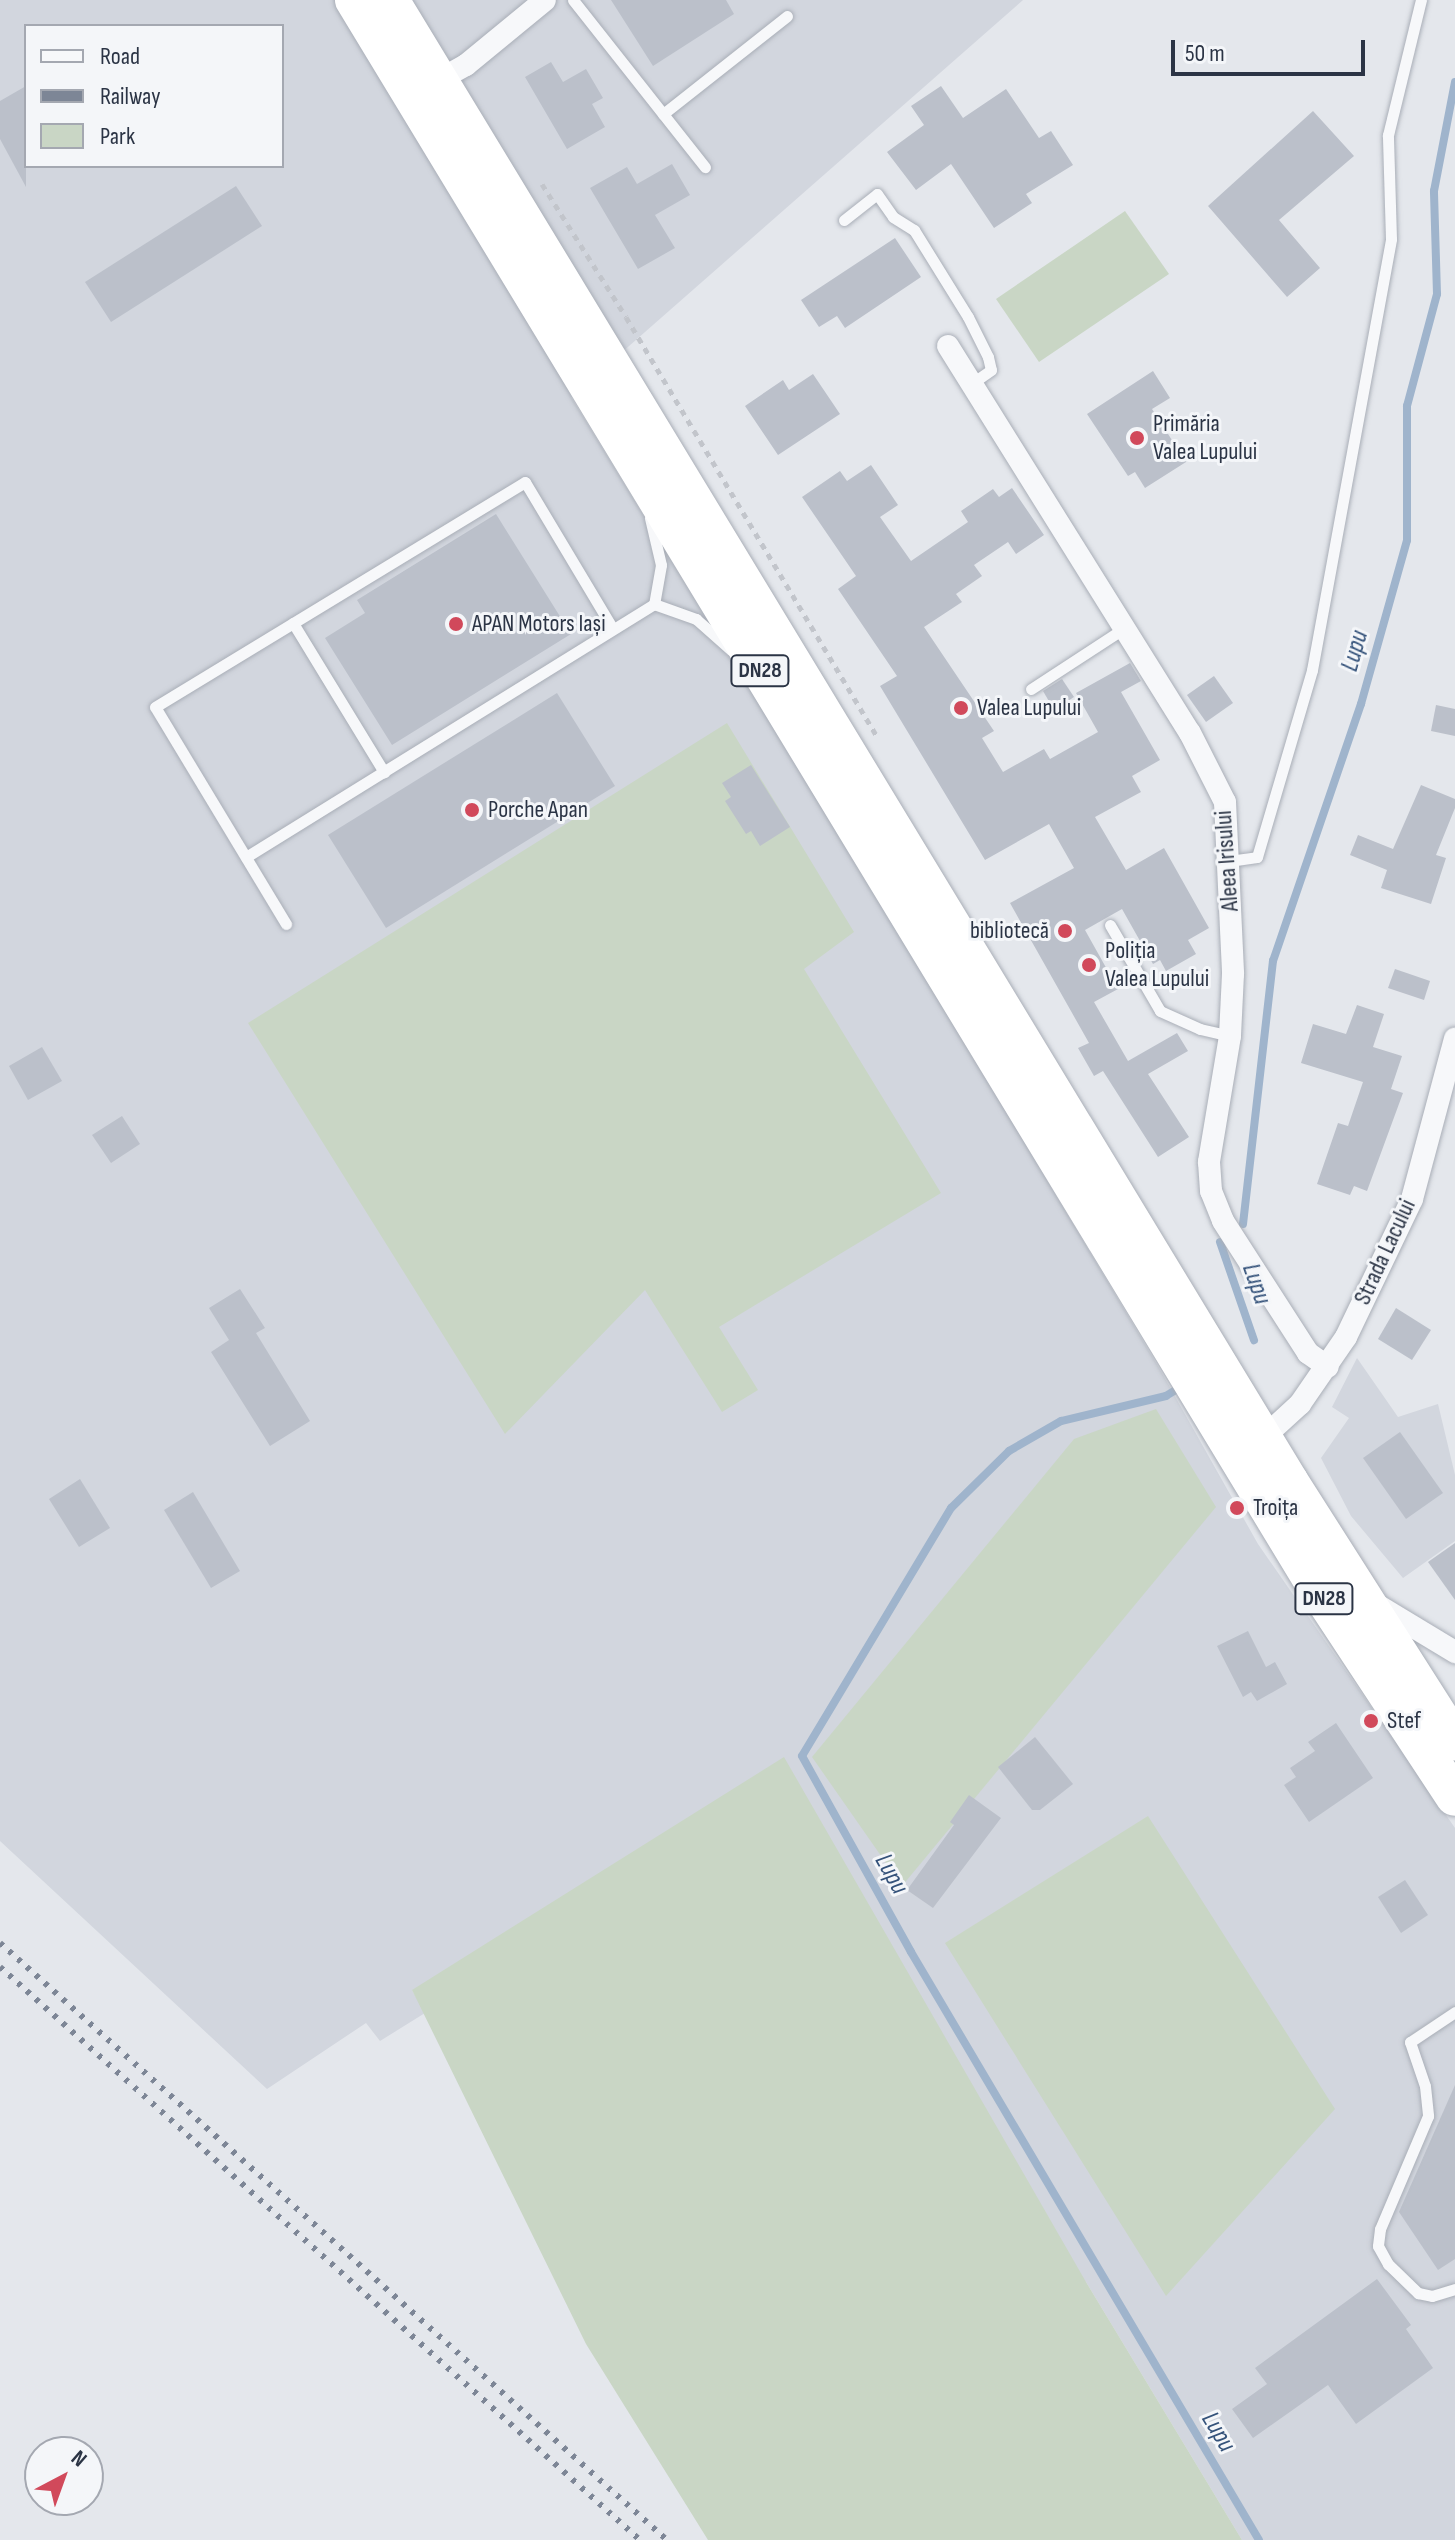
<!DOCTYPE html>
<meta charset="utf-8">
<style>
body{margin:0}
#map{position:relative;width:1455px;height:2540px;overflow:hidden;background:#e4e7ec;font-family:"Sofia Sans Condensed",sans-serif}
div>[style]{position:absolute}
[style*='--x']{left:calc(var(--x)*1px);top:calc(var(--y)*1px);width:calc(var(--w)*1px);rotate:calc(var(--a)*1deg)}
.built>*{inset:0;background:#d2d6de}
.green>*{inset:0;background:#c9d6c5}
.stream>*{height:8px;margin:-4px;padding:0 4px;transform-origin:4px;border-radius:4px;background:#9fb4cc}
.building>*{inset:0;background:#bbc0ca}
.path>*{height:5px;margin-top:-2.5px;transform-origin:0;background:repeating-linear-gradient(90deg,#c2c5cb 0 6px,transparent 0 12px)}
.roads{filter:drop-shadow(0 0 2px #a9aeb7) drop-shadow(0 0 2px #a9aeb7)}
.service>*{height:11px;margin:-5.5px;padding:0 5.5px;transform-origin:5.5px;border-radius:5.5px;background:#f7f8fa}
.minor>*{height:22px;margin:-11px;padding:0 11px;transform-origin:11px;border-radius:11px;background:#f7f8fa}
.trunk>*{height:38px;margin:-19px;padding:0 19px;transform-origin:19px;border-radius:19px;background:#fff}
.rail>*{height:6px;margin-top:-3px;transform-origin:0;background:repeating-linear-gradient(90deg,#7d8696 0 4px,transparent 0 12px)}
.dots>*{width:22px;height:22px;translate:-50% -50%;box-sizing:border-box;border:4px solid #f4f6f9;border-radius:50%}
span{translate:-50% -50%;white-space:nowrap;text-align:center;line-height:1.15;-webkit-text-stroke:6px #f4f6f9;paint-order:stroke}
.shield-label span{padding:2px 6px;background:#f4f6f9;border:2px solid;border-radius:6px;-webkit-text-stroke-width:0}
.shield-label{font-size:22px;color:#2b3445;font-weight:700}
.poi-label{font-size:24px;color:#2b3445}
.left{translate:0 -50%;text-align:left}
.right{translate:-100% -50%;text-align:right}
.street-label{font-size:24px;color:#2b3445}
.water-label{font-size:26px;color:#34527a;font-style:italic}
.legend{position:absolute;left:24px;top:24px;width:260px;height:144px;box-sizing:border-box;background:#f4f6f9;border:2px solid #a4a8b1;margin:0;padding:10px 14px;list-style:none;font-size:24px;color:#2b3445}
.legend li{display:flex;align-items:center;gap:16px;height:40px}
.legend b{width:40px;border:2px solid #a4a8b1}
.north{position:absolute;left:24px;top:2436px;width:80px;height:80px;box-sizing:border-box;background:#f4f6f9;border:2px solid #a4a8b1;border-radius:50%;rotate:41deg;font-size:22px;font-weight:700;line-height:32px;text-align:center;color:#2b3445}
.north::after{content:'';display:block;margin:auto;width:28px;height:36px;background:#d1495b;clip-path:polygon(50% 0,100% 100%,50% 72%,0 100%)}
.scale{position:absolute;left:1171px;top:40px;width:194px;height:36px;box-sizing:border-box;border:4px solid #2b3445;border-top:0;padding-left:10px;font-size:24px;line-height:28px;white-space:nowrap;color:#2b3445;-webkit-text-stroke:6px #f4f6f9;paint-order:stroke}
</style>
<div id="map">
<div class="built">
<i style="clip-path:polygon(evenodd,0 0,1023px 0,571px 397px,910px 950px,1159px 1368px,1258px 1544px,1455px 1828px,1455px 2540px,1242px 2540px,1086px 2282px,412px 1990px,425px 2013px,380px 2041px,366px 2023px,267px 2089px,0 1841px,0 0,26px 26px,282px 26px,282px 166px,26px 166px,26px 26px)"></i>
<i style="clip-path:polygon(1357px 1358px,1398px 1417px,1438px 1404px,1455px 1475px,1455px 1541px,1403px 1578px,1351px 1516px,1321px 1458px,1349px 1418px,1332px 1407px)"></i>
</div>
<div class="green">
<i style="clip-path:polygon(1125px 211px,1169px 274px,1039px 362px,996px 299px)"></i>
<i style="clip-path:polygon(727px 723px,854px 932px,804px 969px,941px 1193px,719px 1327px,758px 1390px,722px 1412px,645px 1290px,505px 1434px,248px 1023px)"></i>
<i style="clip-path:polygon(1156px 1409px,1216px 1507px,902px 1886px,812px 1757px,1074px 1439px)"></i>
<i style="clip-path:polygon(784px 1757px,1086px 2282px,1242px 2540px,708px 2540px,586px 2344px,412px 1990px)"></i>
<i style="clip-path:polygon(1148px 1816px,1335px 2109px,1166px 2296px,945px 1943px)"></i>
</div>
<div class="stream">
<i style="--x:1243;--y:1224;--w:265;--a:-83.5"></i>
<i style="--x:1273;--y:961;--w:272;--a:-71.1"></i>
<i style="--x:1361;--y:704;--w:170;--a:-74.3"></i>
<i style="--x:1407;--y:540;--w:134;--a:-90"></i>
<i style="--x:1407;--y:406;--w:116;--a:-75"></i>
<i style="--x:1437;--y:294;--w:103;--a:-91.7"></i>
<i style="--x:1434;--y:191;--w:111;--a:-79.1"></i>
<i style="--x:1220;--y:1242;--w:104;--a:70.9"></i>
<i style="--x:1184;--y:1385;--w:21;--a:149"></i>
<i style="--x:1166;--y:1396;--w:108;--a:166.6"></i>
<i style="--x:1061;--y:1421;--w:60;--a:150"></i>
<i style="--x:1009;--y:1451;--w:81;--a:135.5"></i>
<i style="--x:951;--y:1508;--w:289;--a:121"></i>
<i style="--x:802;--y:1756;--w:224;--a:60.9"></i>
<i style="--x:911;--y:1952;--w:683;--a:59.38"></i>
</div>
<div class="building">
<i style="clip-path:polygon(611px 0,726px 0,734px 14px,653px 66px)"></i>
<i style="clip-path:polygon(551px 62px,563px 82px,586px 69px,603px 98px,592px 104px,605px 127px,567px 149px,525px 77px)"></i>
<i style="clip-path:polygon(26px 86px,26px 187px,0 139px,0 101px)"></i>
<i style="clip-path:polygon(941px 86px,963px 118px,1006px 89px,1039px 138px,1051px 131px,1073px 165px,1026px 194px,1032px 203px,994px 228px,951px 164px,916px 190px,887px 152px,924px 125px,911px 106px)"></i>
<i style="clip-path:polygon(1313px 111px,1354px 156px,1279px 220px,1320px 268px,1287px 297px,1208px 206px)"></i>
<i style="clip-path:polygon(672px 164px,690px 195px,655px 215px,675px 248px,638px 269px,590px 188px,627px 167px,637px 184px)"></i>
<i style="clip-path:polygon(236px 186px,262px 226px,111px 322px,85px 282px)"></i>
<i style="clip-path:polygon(895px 238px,921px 277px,845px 328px,837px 316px,819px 327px,801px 300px)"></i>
<i style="clip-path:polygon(1153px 371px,1170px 398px,1152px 409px,1186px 462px,1145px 488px,1135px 472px,1128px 476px,1087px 414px)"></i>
<i style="clip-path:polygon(813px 374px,840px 414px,778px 455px,745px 406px,783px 380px,789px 390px)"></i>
<i style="clip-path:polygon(871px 465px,898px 505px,880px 517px,911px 561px,968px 522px,961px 511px,993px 489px,999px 497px,1012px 488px,1044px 535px,1016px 554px,1008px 542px,974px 565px,982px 576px,956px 594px,962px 602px,924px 627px,994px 731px,982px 738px,1003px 772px,1044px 749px,1050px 759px,1098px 732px,1076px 693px,1130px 663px,1141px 681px,1121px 692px,1160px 760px,1132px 776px,1141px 792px,1095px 817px,1126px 870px,1164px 848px,1209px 928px,1188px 940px,1196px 954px,1166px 971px,1160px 960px,1153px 964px,1122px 909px,1085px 930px,1118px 989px,1094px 1002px,1128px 1061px,1177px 1033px,1188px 1051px,1148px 1074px,1189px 1137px,1158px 1157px,1103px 1071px,1094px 1076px,1078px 1048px,1089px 1043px,1010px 903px,1074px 868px,1049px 824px,985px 860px,880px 686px,897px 676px,838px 589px,856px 576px,802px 497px,840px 471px,847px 481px)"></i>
<i style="clip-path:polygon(496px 514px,571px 634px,392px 745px,325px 638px,365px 613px,357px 600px)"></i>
<i style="clip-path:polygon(1214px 676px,1233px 703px,1206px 722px,1187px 695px)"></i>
<i style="clip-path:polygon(1062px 679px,1074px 697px,1054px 710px,1043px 691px)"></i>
<i style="clip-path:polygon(557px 693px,615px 786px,386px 928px,328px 835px)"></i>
<i style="clip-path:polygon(1436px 705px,1455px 709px,1455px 736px,1431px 731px)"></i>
<i style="clip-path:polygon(751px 765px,790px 827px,760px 846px,751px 831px,746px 834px,725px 801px,731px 797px,722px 783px)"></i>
<i style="clip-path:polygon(1421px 785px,1455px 799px,1455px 808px,1436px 855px,1446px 858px,1431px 904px,1381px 888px,1387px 870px,1350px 855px,1358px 835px,1393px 849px)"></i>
<i style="clip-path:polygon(1395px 969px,1430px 981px,1424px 1000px,1388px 988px)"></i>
<i style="clip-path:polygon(1357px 1005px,1384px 1014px,1373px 1047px,1402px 1056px,1391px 1089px,1403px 1093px,1367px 1191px,1354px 1186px,1350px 1195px,1317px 1184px,1338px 1123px,1348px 1126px,1363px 1082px,1301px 1063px,1313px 1024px,1346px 1034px)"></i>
<i style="clip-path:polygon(42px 1047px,62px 1081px,28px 1100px,9px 1066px)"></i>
<i style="clip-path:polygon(122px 1116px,140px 1144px,111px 1163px,92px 1135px)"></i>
<i style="clip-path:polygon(240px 1289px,265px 1328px,256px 1333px,310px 1421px,270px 1446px,211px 1352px,229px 1340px,209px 1308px)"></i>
<i style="clip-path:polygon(1396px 1308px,1431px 1330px,1412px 1360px,1378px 1339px)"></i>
<i style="clip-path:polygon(1400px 1432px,1443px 1493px,1406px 1519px,1363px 1458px)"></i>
<i style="clip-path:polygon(80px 1479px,110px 1528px,79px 1547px,49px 1499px)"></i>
<i style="clip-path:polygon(193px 1492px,240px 1571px,211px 1588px,164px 1510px)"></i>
<i style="clip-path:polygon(1455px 1543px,1455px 1600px,1428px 1562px)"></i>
<i style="clip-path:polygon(1248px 1631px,1266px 1667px,1275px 1662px,1287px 1684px,1257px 1701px,1251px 1692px,1243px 1697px,1217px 1646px)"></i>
<i style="clip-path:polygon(1336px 1723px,1373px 1778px,1309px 1822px,1284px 1785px,1296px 1777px,1290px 1768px,1315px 1751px,1308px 1742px)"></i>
<i style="clip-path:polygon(1035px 1737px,1073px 1784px,1040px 1810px,1032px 1810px,998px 1767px)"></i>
<i style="clip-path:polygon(969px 1795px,1001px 1818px,933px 1908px,907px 1890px,954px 1825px,950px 1822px)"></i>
<i style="clip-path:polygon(1405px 1880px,1428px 1915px,1401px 1933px,1378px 1897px)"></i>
<i style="clip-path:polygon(1455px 2085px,1455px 2259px,1438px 2270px,1399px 2212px)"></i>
<i style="clip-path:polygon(1377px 2279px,1411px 2325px,1406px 2329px,1433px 2368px,1356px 2424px,1328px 2385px,1253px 2438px,1232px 2409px,1267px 2384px,1255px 2368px)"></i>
</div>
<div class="path">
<i style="--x:542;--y:184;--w:157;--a:57.7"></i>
<i style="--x:626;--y:317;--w:488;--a:59.1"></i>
</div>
<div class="roads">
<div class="service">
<i style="--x:573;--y:0;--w:213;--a:51.7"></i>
<i style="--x:663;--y:114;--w:158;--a:-38.3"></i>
<i style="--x:844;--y:220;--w:42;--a:-38.2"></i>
<i style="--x:877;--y:194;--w:28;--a:55"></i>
<i style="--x:893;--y:217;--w:25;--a:32"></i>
<i style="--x:914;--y:230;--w:102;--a:58.2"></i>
<i style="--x:968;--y:317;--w:45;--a:63.4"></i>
<i style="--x:988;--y:357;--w:13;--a:77"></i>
<i style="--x:991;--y:370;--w:24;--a:145"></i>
<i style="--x:650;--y:518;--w:48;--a:76.8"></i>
<i style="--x:661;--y:565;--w:40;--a:100"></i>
<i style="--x:654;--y:604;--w:45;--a:19.7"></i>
<i style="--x:696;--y:619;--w:47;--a:41.5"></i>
<i style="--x:293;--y:623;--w:175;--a:58.6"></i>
<i style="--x:1031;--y:689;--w:110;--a:-33.1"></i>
<i style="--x:246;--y:857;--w:480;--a:-31.8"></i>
<i style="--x:1229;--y:861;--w:28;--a:-8"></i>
<i style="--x:1257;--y:857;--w:195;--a:-73.6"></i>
<i style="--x:1312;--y:670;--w:438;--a:-79.6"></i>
<i style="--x:1391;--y:239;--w:104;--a:-91.7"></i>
<i style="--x:1388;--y:135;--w:139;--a:-76.3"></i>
<i style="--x:286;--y:924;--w:253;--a:-121.1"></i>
<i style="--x:155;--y:707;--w:433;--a:-31.3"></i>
<i style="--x:525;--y:482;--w:171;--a:59.1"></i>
<i style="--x:1110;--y:925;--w:99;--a:59.8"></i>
<i style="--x:1160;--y:1011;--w:44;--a:24.2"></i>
<i style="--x:1200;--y:1029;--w:31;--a:13"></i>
<i style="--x:1455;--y:2012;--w:54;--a:146.3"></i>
<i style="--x:1410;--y:2042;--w:46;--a:71.2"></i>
<i style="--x:1425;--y:2086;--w:30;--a:84"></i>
<i style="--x:1428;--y:2116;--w:123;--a:113"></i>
<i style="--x:1380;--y:2229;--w:17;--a:97"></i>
<i style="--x:1378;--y:2246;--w:21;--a:61"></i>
<i style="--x:1388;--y:2264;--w:42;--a:44"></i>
<i style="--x:1418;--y:2293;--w:14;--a:12"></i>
<i style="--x:1432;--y:2296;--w:24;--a:-17"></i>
</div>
<div class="minor">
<i style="--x:439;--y:80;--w:31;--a:-29"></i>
<i style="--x:466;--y:65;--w:102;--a:-39.4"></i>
<i style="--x:948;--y:346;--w:456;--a:58"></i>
<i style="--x:1190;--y:733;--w:77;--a:63.1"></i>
<i style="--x:1225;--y:802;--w:172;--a:87.3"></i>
<i style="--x:1233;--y:974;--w:62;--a:92.8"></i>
<i style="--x:1230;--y:1036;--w:128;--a:99.5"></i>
<i style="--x:1209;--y:1162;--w:29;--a:86"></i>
<i style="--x:1211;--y:1191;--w:32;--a:68"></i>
<i style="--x:1223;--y:1221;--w:157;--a:57.2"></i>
<i style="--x:1308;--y:1353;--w:24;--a:35"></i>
<i style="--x:1264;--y:1437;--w:49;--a:-42.5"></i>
<i style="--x:1300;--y:1404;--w:81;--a:-55.5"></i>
<i style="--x:1346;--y:1337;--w:153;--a:-64.4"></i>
<i style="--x:1412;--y:1199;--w:166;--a:-75"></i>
<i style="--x:1374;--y:1603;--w:95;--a:31.2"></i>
</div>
<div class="trunk">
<i style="--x:354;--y:0;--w:1857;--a:58.77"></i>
<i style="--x:1317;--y:1588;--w:250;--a:56.6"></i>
<i style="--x:390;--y:0;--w:1733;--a:58.74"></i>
<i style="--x:1289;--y:1481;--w:309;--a:57.5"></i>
</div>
</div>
<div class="rail">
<i style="--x:0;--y:1943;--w:895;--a:41.83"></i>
<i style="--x:0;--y:1967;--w:859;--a:41.84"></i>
</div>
<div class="dots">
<i style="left:1137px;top:438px;background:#d1495b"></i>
<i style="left:456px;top:624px;background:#d1495b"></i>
<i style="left:961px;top:708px;background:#d1495b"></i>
<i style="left:472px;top:810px;background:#d1495b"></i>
<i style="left:1065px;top:931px;background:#d1495b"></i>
<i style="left:1089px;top:965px;background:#d1495b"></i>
<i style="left:1237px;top:1508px;background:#d1495b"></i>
<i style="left:1371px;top:1721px;background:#d1495b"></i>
</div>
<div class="shield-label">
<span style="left:760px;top:671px">DN28</span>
<span style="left:1324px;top:1599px">DN28</span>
</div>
<div class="poi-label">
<span class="left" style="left:1153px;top:438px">Primăria<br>Valea Lupului</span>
<span class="left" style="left:472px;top:624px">APAN Motors Iași</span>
<span class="left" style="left:977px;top:708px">Valea Lupului</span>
<span class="left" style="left:488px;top:810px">Porche Apan</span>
<span class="right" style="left:1049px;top:931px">bibliotecă</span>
<span class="left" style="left:1105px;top:965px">Poliția<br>Valea Lupului</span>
<span class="left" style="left:1253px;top:1508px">Troița</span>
<span class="left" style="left:1387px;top:1721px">Stef</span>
</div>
<div class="street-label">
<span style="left:1227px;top:861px;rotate:-94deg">Aleea Irisului</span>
<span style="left:1385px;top:1252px;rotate:-65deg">Strada Lacului</span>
</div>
<div class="water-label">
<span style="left:1355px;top:651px;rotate:-74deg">Lupu</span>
<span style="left:1256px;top:1284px;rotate:71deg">Lupu</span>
<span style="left:891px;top:1874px;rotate:61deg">Lupu</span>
<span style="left:1218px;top:2432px;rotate:59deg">Lupu</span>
</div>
<ul class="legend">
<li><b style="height:10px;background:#f7f8fa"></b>Road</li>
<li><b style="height:10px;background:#7d8696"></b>Railway</li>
<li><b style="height:22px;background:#c9d6c5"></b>Park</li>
</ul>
<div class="north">N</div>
<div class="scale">50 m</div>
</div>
